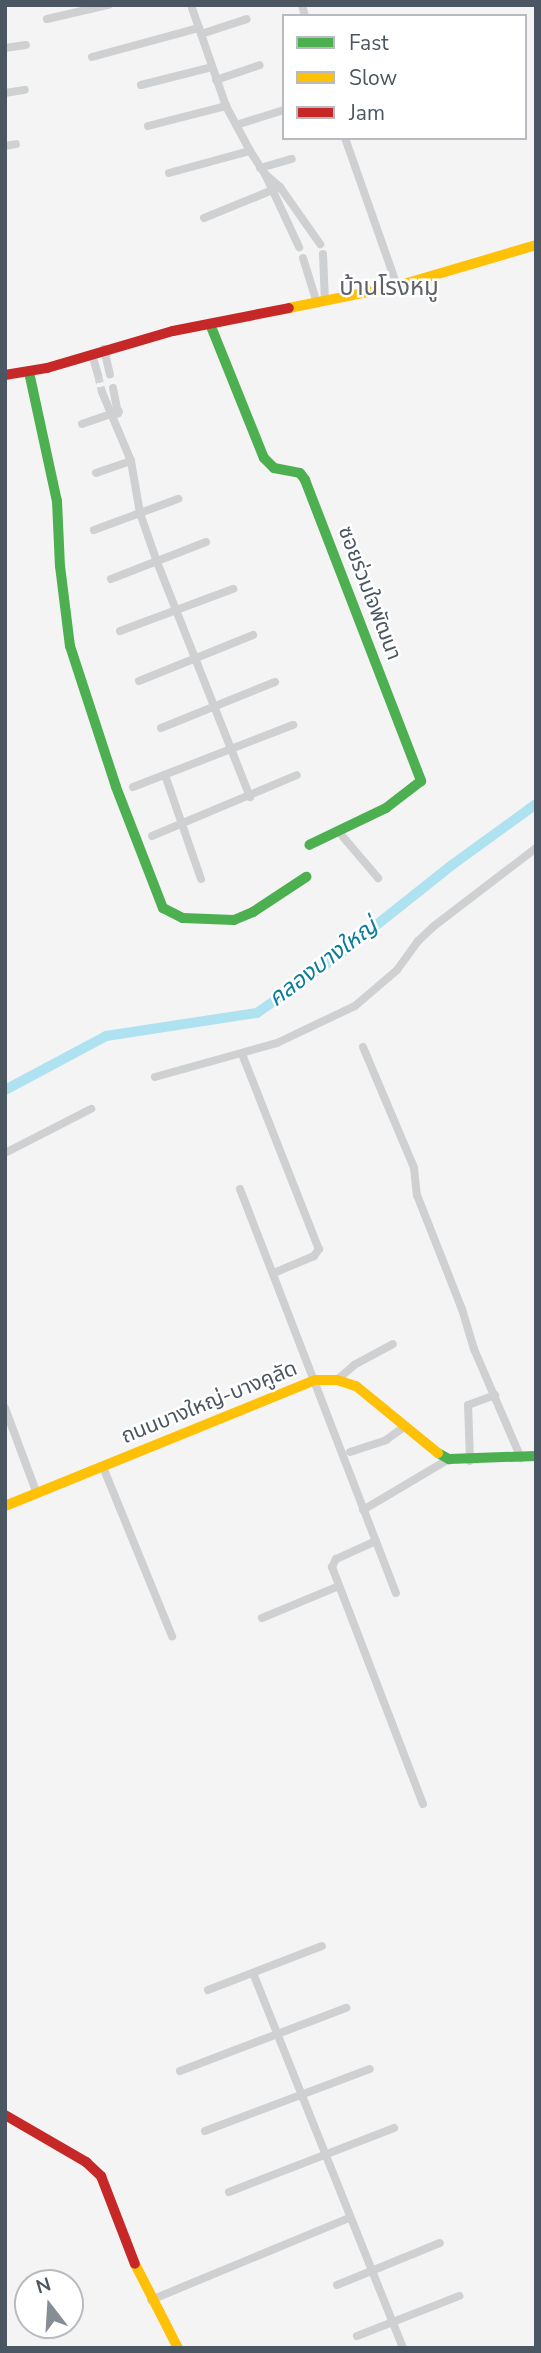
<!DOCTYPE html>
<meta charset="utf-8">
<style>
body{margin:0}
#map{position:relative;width:541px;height:2353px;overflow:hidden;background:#f4f4f4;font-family:"Nunito Sans","Noto Sans Thai",sans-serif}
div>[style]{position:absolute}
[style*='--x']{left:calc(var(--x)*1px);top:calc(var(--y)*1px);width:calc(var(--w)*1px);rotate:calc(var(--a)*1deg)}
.canal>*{height:10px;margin:-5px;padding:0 5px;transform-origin:5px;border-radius:5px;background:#aee2f0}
.street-tunnel>*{height:8px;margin-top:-4px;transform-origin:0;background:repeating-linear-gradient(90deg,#d2d4d7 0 8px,transparent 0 12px)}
.street>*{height:8px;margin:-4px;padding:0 4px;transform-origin:4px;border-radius:4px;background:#ced0d2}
.fast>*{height:10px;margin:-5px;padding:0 5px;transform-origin:5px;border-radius:5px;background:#4caf50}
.slow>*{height:10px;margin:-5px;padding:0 5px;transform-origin:5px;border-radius:5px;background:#ffc107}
.jam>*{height:10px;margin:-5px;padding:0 5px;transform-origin:5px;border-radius:5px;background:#c62828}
span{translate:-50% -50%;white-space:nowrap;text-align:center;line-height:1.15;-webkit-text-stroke:5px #fff;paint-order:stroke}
.street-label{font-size:21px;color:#4a5661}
.water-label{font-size:23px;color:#0c7c9b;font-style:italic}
.quarter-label{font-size:24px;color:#5f6368}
.frame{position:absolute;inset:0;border:7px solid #4a5661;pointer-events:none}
.legend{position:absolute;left:282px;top:14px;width:245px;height:126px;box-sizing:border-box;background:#fff;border:2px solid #b7bbc0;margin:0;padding:9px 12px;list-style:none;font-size:21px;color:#4a5661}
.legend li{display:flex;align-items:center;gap:14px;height:35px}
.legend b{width:35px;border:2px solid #b7bbc0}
.north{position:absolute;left:14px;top:2269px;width:70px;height:70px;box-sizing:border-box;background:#fff;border:2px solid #b7bbc0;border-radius:50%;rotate:343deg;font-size:19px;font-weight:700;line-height:28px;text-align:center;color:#4a5661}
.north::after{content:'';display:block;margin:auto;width:24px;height:32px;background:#868d94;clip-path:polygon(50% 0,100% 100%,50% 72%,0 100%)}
</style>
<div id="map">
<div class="canal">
<i style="--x:5;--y:1090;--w:115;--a:-28.1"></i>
<i style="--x:106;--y:1036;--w:153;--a:-8.7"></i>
<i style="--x:257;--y:1013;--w:95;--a:-35.2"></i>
<i style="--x:335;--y:958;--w:149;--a:-38.5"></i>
<i style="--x:452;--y:865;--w:104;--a:-36"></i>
</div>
<div class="street-tunnel">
<i style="--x:98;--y:375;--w:17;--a:77"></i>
</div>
<div class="street">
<i style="--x:191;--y:5;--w:107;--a:70.9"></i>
<i style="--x:226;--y:106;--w:51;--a:61.9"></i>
<i style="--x:250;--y:151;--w:27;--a:57"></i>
<i style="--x:265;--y:174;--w:20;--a:41"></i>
<i style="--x:280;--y:187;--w:70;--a:54.9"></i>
<i style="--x:302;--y:5;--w:11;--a:75"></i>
<i style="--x:47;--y:19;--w:63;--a:-12.9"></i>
<i style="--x:201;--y:34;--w:48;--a:-18.1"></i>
<i style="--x:5;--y:48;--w:21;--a:-8"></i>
<i style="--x:92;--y:57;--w:111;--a:-15.2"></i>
<i style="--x:216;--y:80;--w:46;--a:-18.8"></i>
<i style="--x:141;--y:85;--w:73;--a:-14.2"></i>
<i style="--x:5;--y:93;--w:20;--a:-9"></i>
<i style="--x:236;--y:125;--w:50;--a:-17.4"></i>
<i style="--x:148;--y:126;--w:81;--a:-14.4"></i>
<i style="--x:345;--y:138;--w:157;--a:70.6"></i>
<i style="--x:5;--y:146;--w:11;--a:-10"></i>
<i style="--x:260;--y:168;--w:33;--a:-16"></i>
<i style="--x:169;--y:173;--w:84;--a:-15.2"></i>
<i style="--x:265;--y:174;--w:81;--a:65"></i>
<i style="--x:204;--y:218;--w:82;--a:-22.2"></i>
<i style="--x:323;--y:254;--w:47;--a:87.6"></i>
<i style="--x:303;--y:258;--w:47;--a:72.7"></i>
<i style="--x:104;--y:349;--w:26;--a:77"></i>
<i style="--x:92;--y:354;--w:22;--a:74"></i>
<i style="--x:113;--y:388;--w:26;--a:79"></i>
<i style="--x:102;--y:392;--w:75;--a:67.2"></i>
<i style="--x:131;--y:461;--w:53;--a:80.2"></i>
<i style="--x:140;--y:513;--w:52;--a:70.9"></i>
<i style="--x:157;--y:562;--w:253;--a:68.4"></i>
<i style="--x:82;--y:424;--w:39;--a:-19"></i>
<i style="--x:96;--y:473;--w:37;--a:-19"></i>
<i style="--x:94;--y:530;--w:90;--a:-20.3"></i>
<i style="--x:111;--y:579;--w:102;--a:-21.3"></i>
<i style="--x:120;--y:631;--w:121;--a:-20.4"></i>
<i style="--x:139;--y:681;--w:123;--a:-22"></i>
<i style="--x:161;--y:728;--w:123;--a:-22"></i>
<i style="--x:165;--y:775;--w:110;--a:70.9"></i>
<i style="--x:133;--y:787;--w:172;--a:-21.2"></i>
<i style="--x:338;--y:831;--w:62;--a:49.6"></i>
<i style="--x:152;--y:836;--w:157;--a:-22.8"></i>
<i style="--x:363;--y:1047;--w:131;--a:67.1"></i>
<i style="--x:414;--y:1168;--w:27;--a:84"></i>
<i style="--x:417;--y:1195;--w:123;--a:68.5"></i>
<i style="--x:462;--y:1309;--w:42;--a:73.3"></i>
<i style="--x:474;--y:1349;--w:119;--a:66.7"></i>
<i style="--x:242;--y:1054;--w:210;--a:68.5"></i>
<i style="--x:319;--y:1249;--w:9;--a:126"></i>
<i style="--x:314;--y:1256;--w:43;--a:157"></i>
<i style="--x:155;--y:1077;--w:127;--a:-15.6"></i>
<i style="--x:277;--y:1043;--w:86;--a:-25.4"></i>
<i style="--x:355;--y:1006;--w:55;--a:-40.6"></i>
<i style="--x:397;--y:970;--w:36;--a:-54"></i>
<i style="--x:418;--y:941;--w:22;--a:-43"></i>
<i style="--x:434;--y:926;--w:128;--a:-37.4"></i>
<i style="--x:5;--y:1153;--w:97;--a:-27.1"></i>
<i style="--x:240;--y:1189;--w:433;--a:68.9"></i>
<i style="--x:337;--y:1380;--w:23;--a:-41"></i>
<i style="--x:354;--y:1365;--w:44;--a:-28.3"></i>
<i style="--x:5;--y:1408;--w:92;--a:69.6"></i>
<i style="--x:350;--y:1452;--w:38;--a:-18"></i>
<i style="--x:386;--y:1440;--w:24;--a:-36"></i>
<i style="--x:470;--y:1461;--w:56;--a:-92"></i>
<i style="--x:468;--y:1405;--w:29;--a:-20"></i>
<i style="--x:103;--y:1467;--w:183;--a:67.8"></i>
<i style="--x:363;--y:1510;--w:100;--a:-30.7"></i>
<i style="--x:376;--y:1541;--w:44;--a:155.8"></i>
<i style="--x:336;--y:1559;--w:9;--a:117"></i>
<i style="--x:332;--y:1567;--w:254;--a:69"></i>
<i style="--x:262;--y:1618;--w:83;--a:-22.6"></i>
<i style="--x:253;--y:1973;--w:404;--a:68.2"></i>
<i style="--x:208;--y:1990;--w:122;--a:-21.1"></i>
<i style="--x:180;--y:2071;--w:178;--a:-20.8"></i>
<i style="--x:205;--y:2131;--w:176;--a:-20.6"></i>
<i style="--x:229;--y:2192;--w:177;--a:-21.2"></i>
<i style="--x:337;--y:2285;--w:111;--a:-22.2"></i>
<i style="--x:151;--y:2300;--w:214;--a:-22.5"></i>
<i style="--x:357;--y:2336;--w:110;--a:-21.4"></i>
</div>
<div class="fast">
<i style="--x:210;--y:324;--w:144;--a:68.1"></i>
<i style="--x:264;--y:458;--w:14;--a:45"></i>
<i style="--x:274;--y:468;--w:26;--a:11"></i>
<i style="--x:300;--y:473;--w:9;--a:54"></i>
<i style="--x:305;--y:480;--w:323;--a:68.9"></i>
<i style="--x:421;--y:781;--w:44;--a:142.4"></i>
<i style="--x:386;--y:808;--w:85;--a:154.3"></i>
<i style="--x:29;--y:372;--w:132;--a:77.8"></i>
<i style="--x:57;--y:501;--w:65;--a:87.4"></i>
<i style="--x:60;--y:566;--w:81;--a:82.9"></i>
<i style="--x:70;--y:646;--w:148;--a:71.9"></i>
<i style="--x:116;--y:787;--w:130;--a:68.8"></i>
<i style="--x:163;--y:908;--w:22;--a:27"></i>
<i style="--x:183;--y:918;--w:51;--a:2.2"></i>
<i style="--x:234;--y:920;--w:21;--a:-23"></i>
<i style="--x:253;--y:912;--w:64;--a:-33.4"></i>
<i style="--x:438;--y:1453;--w:13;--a:29"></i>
<i style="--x:449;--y:1459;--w:87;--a:-2"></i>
</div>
<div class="slow">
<i style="--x:289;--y:308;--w:110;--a:-11.5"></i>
<i style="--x:397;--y:286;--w:145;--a:-16.4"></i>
<i style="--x:5;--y:1506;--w:335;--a:-22.1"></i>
<i style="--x:315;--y:1380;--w:22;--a:0"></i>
<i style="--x:337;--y:1380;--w:20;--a:18"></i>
<i style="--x:356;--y:1386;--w:106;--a:39.3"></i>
<i style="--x:135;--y:2264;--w:94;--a:62.9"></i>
</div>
<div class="jam">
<i style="--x:5;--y:375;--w:43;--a:-9.5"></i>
<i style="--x:47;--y:368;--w:131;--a:-16.4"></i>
<i style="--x:173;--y:331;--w:118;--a:-11.2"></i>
<i style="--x:5;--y:2115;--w:94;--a:30.1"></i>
<i style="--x:86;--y:2162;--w:21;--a:43"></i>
<i style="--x:101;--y:2176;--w:94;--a:68.9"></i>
</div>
<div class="street-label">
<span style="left:370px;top:593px;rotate:69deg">ซอยร่วมใจพัฒนา</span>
<span style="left:209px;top:1402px;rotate:-22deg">ถนนบางใหญ่-บางคูลัด</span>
</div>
<div class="water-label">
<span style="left:323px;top:963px;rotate:-37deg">คลองบางใหญ่</span>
</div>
<div class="quarter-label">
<span style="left:389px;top:288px">บ้านโรงหมู</span>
</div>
<div class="frame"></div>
<ul class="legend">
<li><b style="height:9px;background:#4caf50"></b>Fast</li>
<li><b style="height:9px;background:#ffc107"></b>Slow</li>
<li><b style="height:9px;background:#c62828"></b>Jam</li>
</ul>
<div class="north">N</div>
</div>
